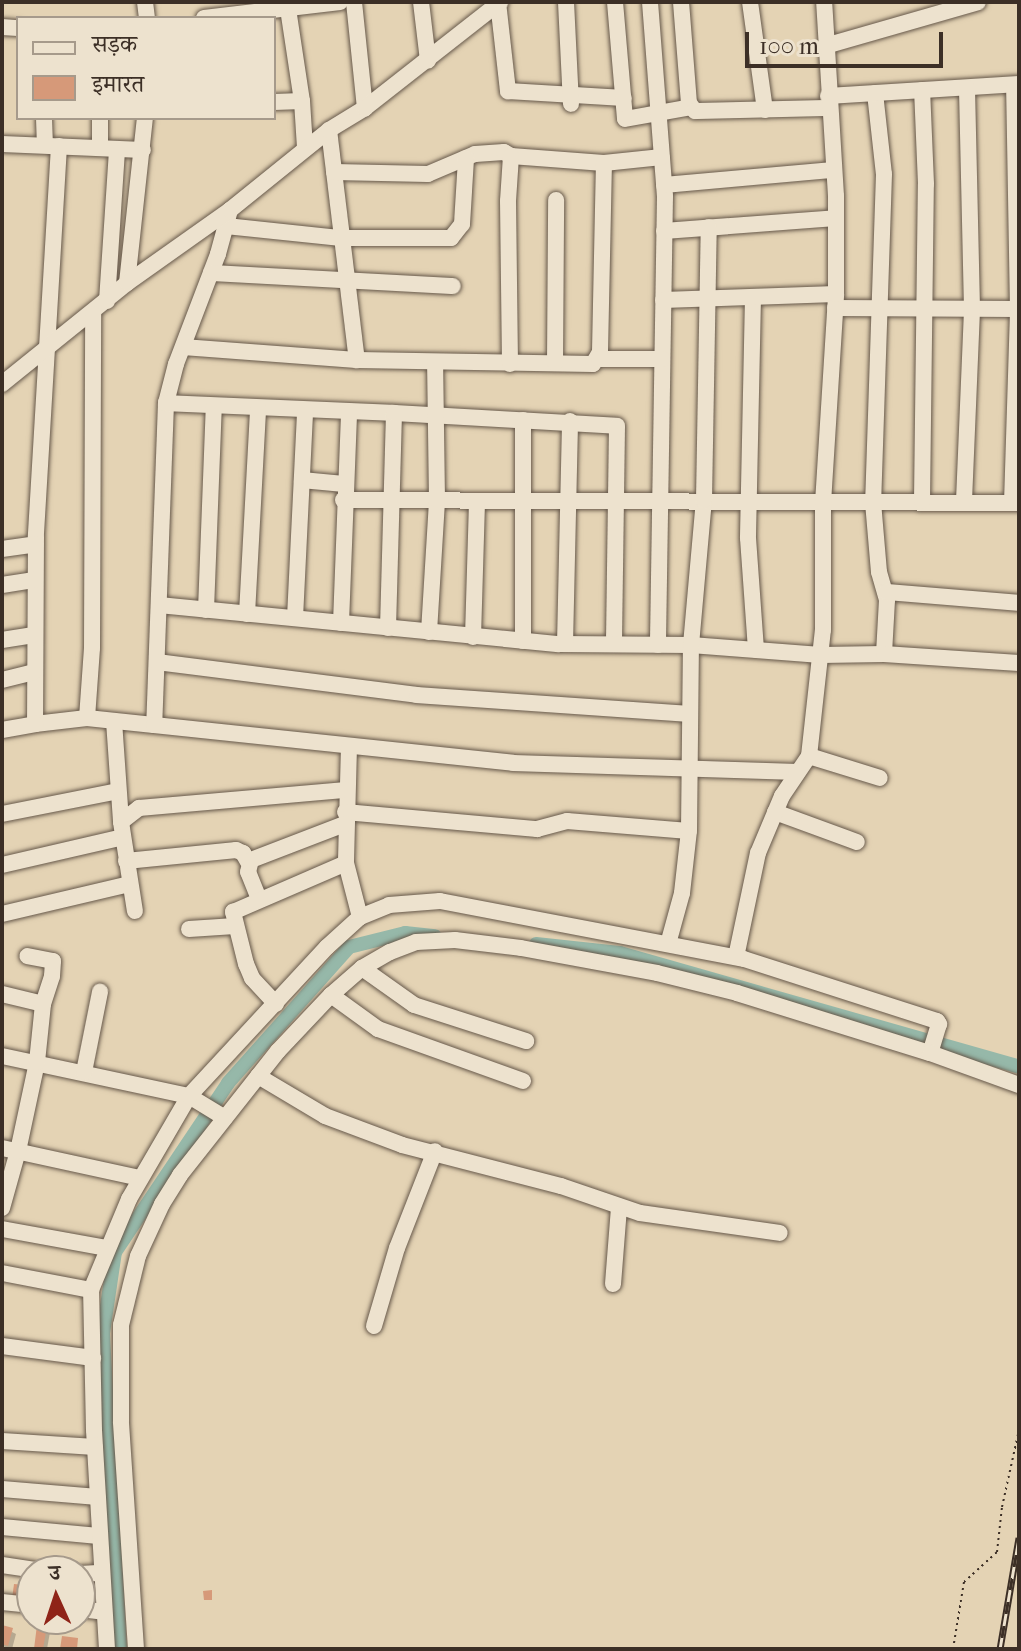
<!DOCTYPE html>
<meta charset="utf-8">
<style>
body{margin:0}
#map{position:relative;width:1021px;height:1651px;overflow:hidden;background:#e4d3b4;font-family:"IM FELL French Canon","Noto Serif Devanagari",serif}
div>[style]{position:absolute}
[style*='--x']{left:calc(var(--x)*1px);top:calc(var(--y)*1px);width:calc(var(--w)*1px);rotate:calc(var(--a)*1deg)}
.shadow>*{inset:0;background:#0003}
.canal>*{height:14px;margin:-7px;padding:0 7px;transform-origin:7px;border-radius:7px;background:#96b8a9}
.building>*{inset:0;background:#d69979}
.path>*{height:2px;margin-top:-1px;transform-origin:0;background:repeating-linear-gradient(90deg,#3c2f26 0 2px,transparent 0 6px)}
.roads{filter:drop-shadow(0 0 2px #66584a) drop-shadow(0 0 2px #66584a)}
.minor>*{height:16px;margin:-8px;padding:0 8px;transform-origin:8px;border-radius:8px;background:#ede2ce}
.rail>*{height:7px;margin-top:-3.5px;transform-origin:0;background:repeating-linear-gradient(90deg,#ede2ce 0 12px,#3c2f26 0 24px);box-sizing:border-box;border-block:2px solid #3c2f26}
span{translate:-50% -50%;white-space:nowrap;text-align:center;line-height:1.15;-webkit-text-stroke:6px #ede2ce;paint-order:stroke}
.frame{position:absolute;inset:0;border:4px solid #3c2f26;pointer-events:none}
.legend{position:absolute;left:16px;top:16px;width:260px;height:104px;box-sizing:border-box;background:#ede2ce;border:2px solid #a69a8b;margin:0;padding:10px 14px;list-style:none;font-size:24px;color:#3c2f26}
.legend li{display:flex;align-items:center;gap:16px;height:40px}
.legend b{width:40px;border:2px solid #a69a8b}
.north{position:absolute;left:16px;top:1555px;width:80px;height:80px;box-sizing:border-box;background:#ede2ce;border:2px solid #a69a8b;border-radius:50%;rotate:357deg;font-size:22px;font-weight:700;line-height:32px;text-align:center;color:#3c2f26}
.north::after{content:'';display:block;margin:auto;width:28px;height:36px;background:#8f2418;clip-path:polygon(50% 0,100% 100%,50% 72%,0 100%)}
.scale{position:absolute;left:745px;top:32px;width:198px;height:36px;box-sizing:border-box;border:4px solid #3c2f26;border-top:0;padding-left:10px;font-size:24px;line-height:28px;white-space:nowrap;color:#3c2f26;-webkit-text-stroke:6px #ede2ce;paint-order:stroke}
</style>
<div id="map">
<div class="shadow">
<i style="clip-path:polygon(2px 1627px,16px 1634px,12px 1649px,2px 1646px)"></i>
<i style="clip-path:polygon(46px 1628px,50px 1632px,47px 1649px,36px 1649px)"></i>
</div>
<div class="canal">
<i style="--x:536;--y:944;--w:84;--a:6.1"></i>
<i style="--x:620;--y:953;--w:415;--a:15.9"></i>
<i style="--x:120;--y:1649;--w:316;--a:-93.1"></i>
<i style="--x:103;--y:1333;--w:82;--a:-81.6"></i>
<i style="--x:115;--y:1252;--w:203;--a:-56.2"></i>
<i style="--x:228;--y:1083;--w:182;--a:-48.3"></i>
<i style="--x:349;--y:947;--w:58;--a:-14"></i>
<i style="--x:405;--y:933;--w:30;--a:6"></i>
</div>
<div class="building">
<i style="clip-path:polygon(14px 1584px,25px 1585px,23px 1600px,12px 1599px)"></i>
<i style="clip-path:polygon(212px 1590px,212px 1600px,204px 1600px,203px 1591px)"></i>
<i style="clip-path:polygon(2px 1625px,13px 1628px,8px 1646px,2px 1644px)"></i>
<i style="clip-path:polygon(37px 1625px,47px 1626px,43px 1649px,34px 1649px)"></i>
<i style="clip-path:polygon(62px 1636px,78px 1638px,77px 1649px,60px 1649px)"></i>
</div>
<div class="path">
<i style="--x:953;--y:1649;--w:68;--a:-80.7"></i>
<i style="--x:964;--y:1582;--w:45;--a:-42.3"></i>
<i style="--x:997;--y:1552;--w:45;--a:-83.7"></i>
<i style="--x:1002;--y:1507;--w:79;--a:-77.6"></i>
</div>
<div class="roads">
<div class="minor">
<i style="--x:145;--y:2;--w:16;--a:83"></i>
<i style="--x:287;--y:2;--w:100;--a:81.4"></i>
<i style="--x:302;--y:101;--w:47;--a:86.3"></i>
<i style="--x:354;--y:2;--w:107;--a:84.1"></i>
<i style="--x:421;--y:2;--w:59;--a:83.2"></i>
<i style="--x:498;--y:2;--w:90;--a:83.6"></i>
<i style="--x:508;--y:91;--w:116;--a:3.5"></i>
<i style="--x:566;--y:2;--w:102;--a:87.2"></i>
<i style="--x:615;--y:2;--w:117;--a:85.1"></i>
<i style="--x:625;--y:119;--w:67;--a:-10.3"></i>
<i style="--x:650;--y:2;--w:195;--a:85.6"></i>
<i style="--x:665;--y:196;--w:449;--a:90.9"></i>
<i style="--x:681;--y:2;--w:101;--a:85.5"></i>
<i style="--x:689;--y:103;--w:10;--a:53"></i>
<i style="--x:695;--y:111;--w:133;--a:-1.3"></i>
<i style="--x:750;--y:2;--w:109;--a:82.1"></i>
<i style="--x:204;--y:18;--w:137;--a:-6.7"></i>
<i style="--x:2;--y:27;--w:16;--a:4"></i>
<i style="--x:825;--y:46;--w:159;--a:-16"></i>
<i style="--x:875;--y:93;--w:81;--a:83.7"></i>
<i style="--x:884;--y:174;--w:328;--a:91.9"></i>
<i style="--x:873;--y:502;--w:70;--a:85.1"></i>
<i style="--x:879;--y:572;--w:29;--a:74"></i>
<i style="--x:887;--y:600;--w:54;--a:93.2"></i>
<i style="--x:828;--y:96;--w:191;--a:-3.6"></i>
<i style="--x:274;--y:102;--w:28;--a:-2"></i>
<i style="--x:44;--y:118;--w:27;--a:88"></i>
<i style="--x:100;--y:118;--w:30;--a:90"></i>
<i style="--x:329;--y:130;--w:232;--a:83.1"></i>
<i style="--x:2;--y:144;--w:141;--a:2.4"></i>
<i style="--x:59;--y:146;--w:392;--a:93.4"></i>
<i style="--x:36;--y:537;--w:187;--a:90.3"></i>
<i style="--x:35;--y:724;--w:52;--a:-6.6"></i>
<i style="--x:87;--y:718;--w:67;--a:6"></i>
<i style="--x:334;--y:172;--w:94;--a:1.2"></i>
<i style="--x:428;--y:174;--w:51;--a:-23.1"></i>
<i style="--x:475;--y:154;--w:29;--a:-4"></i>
<i style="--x:504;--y:152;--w:8;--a:30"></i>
<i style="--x:511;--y:156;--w:93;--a:4.3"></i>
<i style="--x:604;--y:163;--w:58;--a:-5.9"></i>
<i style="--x:664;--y:185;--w:170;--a:-5.1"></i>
<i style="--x:230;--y:210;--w:46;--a:105.3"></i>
<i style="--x:218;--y:254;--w:118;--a:110.9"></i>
<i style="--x:176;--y:364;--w:40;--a:104.4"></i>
<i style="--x:166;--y:403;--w:322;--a:92.1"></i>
<i style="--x:154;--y:725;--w:361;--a:6"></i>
<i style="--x:513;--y:763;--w:285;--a:1.8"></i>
<i style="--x:226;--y:226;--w:116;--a:6"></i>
<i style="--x:341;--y:238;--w:110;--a:0"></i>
<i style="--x:451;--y:238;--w:18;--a:-52"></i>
<i style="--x:462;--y:224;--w:66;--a:-86.5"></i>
<i style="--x:664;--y:231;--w:172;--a:-4.3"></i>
<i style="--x:211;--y:273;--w:242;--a:3.1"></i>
<i style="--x:127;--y:283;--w:166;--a:-83.8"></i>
<i style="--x:753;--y:297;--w:241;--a:91.2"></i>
<i style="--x:748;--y:538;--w:112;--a:85.9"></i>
<i style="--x:663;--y:300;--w:173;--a:-2"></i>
<i style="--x:107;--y:301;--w:152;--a:-86.2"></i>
<i style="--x:835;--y:308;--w:183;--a:0.3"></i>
<i style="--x:183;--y:347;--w:174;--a:4.3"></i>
<i style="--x:357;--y:360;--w:236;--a:1"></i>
<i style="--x:593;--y:364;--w:14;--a:-60"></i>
<i style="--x:600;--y:352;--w:189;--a:-88.8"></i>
<i style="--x:599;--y:359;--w:63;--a:0"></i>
<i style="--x:555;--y:363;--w:163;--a:-89.6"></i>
<i style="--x:510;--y:364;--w:163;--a:-90.7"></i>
<i style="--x:508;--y:201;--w:45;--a:-86.2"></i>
<i style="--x:2;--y:384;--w:161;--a:-38.9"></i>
<i style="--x:127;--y:283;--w:126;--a:-35.3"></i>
<i style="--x:230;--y:210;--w:127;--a:-38.9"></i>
<i style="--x:329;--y:130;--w:42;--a:-31.4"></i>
<i style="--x:365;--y:108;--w:172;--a:-38.1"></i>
<i style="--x:166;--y:403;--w:228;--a:2.5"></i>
<i style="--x:394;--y:413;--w:215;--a:91.6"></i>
<i style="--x:394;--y:413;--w:223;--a:3.3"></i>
<i style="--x:617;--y:426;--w:218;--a:90.8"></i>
<i style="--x:302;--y:480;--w:42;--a:5.4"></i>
<i style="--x:343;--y:500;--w:676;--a:0.25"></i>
<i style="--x:922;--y:501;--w:317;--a:-89.3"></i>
<i style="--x:926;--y:184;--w:94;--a:-92.4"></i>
<i style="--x:964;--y:501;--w:192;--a:-87.6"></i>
<i style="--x:972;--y:309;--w:221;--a:-91.3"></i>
<i style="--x:1012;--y:503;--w:194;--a:-88.2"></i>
<i style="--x:1018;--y:309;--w:224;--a:-91"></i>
<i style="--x:2;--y:549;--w:34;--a:-8"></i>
<i style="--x:2;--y:585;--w:33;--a:-9"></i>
<i style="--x:886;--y:592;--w:133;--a:4.7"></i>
<i style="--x:159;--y:605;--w:402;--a:5.6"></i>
<i style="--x:559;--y:644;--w:132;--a:0.4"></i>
<i style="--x:691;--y:645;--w:130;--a:4.4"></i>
<i style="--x:821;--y:655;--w:63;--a:-0.9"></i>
<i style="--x:884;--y:654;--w:135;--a:3.8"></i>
<i style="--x:206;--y:610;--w:204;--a:-87.8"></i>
<i style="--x:247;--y:614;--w:206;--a:-86.9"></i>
<i style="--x:295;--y:618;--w:208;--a:-87.2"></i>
<i style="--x:341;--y:623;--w:211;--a:-87.8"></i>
<i style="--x:429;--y:632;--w:132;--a:-86.5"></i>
<i style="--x:437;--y:500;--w:138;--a:-90.8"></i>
<i style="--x:473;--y:637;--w:136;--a:-88.3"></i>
<i style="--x:2;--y:640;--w:32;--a:-9"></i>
<i style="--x:523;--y:641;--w:221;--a:-90"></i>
<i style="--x:565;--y:644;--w:223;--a:-88.7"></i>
<i style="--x:157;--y:662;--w:262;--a:7.2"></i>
<i style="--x:417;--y:695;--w:273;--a:4"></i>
<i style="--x:2;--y:680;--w:32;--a:-14"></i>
<i style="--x:87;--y:718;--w:70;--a:-85.9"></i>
<i style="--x:92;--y:648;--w:334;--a:-89.8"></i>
<i style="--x:114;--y:721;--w:101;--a:86"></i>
<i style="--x:121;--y:822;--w:90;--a:81.1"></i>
<i style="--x:2;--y:730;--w:34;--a:-10"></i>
<i style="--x:349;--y:746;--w:117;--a:91.5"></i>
<i style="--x:346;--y:863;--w:56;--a:75.5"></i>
<i style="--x:809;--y:756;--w:74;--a:17.2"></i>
<i style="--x:345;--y:812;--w:193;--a:5.1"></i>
<i style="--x:537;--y:829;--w:31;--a:-15"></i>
<i style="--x:567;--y:821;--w:122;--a:4.7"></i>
<i style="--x:775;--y:812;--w:87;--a:20.1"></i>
<i style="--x:2;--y:814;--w:118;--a:-11.2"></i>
<i style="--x:121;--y:822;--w:23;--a:-38"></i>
<i style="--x:139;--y:808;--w:208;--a:-5"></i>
<i style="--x:126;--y:861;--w:111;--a:-5.7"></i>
<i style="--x:236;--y:850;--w:8;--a:23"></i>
<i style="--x:243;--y:853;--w:10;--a:61"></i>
<i style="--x:2;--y:865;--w:124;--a:-13"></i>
<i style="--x:259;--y:899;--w:29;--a:-112"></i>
<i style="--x:248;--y:872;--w:12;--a:-76"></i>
<i style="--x:251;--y:860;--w:101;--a:-21"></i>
<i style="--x:2;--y:914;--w:131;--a:-13.2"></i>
<i style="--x:189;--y:929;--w:46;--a:-3.7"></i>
<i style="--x:668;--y:944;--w:53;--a:-74.6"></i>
<i style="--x:682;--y:893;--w:62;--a:-83.6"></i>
<i style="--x:689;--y:831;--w:186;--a:-89.4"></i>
<i style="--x:691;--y:645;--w:146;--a:-84.9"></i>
<i style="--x:704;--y:500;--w:273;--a:-89"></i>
<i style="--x:736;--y:957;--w:106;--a:-78.1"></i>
<i style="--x:758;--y:853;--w:62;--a:-67.2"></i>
<i style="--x:782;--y:796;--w:48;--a:-56"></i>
<i style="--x:809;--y:756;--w:127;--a:-83.7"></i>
<i style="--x:823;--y:630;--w:127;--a:-90"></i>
<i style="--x:823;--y:503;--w:209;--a:-86.4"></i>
<i style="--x:836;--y:294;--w:98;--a:-90"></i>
<i style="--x:836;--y:196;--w:194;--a:-93.5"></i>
<i style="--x:362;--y:968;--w:64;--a:35.4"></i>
<i style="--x:414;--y:1005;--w:118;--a:17.8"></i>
<i style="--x:2;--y:994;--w:42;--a:13.7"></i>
<i style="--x:331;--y:995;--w:58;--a:35.9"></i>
<i style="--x:378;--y:1029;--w:154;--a:19.7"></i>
<i style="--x:276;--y:1004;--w:35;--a:-133"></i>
<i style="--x:252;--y:978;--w:15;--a:-113"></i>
<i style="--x:246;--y:964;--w:54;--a:-104"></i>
<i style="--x:233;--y:912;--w:123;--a:-23.4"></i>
<i style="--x:2;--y:1056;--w:191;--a:12.1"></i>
<i style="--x:189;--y:1096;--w:42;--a:31.4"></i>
<i style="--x:84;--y:1072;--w:82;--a:-78.7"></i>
<i style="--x:258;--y:1076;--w:78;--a:30.8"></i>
<i style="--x:325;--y:1116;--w:82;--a:20.6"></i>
<i style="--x:402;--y:1145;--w:164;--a:14.5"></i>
<i style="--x:561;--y:1186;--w:83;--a:18.9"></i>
<i style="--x:640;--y:1213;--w:141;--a:8.1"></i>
<i style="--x:2;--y:1148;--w:141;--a:12.3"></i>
<i style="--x:2;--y:1208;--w:59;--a:-74.3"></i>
<i style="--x:18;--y:1151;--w:91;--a:-77.9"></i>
<i style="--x:37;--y:1062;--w:58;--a:-84.1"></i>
<i style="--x:43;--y:1004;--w:29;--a:-72"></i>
<i style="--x:52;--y:976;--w:15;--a:-86"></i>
<i style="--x:53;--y:961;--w:26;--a:-169"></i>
<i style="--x:2;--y:1229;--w:107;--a:10.3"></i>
<i style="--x:2;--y:1273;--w:91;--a:10.8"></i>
<i style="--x:613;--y:1284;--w:76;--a:-85.5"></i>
<i style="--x:374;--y:1326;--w:81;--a:-73.6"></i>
<i style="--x:397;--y:1248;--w:104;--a:-68.6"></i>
<i style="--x:2;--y:1346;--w:92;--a:7.5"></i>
<i style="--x:2;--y:1441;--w:93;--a:3.7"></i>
<i style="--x:2;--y:1489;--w:96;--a:4.8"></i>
<i style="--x:2;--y:1527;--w:97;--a:5.3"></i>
<i style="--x:2;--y:1565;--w:40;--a:8.5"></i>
<i style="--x:80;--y:1574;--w:22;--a:-3"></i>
<i style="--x:2;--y:1602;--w:30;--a:6"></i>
<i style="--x:80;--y:1609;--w:24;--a:7"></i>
<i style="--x:107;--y:1649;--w:219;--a:-93.4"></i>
<i style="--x:94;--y:1430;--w:140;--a:-91.2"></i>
<i style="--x:91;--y:1290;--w:99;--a:-67.3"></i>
<i style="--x:129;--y:1199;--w:119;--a:-59.8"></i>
<i style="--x:189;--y:1096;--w:203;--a:-47.2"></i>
<i style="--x:327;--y:947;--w:45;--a:-42.3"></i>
<i style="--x:360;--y:917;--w:31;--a:-22"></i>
<i style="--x:389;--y:905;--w:51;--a:-4.5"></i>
<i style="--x:440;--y:901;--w:309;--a:10.8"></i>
<i style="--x:744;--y:959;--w:203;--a:17.8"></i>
<i style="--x:937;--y:1021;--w:4;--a:56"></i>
<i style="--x:939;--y:1024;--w:30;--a:107"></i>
<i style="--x:136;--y:1649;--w:228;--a:-93.8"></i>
<i style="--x:121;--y:1421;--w:96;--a:-90"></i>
<i style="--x:121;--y:1325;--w:71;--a:-76.2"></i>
<i style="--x:138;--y:1256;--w:57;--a:-65.2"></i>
<i style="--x:162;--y:1204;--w:34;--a:-58"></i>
<i style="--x:180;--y:1175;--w:158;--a:-51.7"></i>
<i style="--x:278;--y:1051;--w:77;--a:-46.6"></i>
<i style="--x:331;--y:995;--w:41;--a:-41.1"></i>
<i style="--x:362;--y:968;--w:32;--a:-30"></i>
<i style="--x:390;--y:952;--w:28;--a:-21"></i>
<i style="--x:416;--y:942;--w:39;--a:-3"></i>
<i style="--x:455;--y:940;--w:66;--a:6.9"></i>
<i style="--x:521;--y:948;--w:138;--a:10.4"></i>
<i style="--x:657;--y:973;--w:82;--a:14"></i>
<i style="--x:737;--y:993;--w:202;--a:17.3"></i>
<i style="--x:930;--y:1053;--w:95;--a:19.8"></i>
</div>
</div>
<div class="rail">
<i style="--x:1000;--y:1649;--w:113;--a:-80.3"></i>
</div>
<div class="frame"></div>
<ul class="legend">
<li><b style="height:10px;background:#ede2ce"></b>सड़क</li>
<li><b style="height:22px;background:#d69979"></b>इमारत</li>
</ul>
<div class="north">उ</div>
<div class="scale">100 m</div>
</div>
